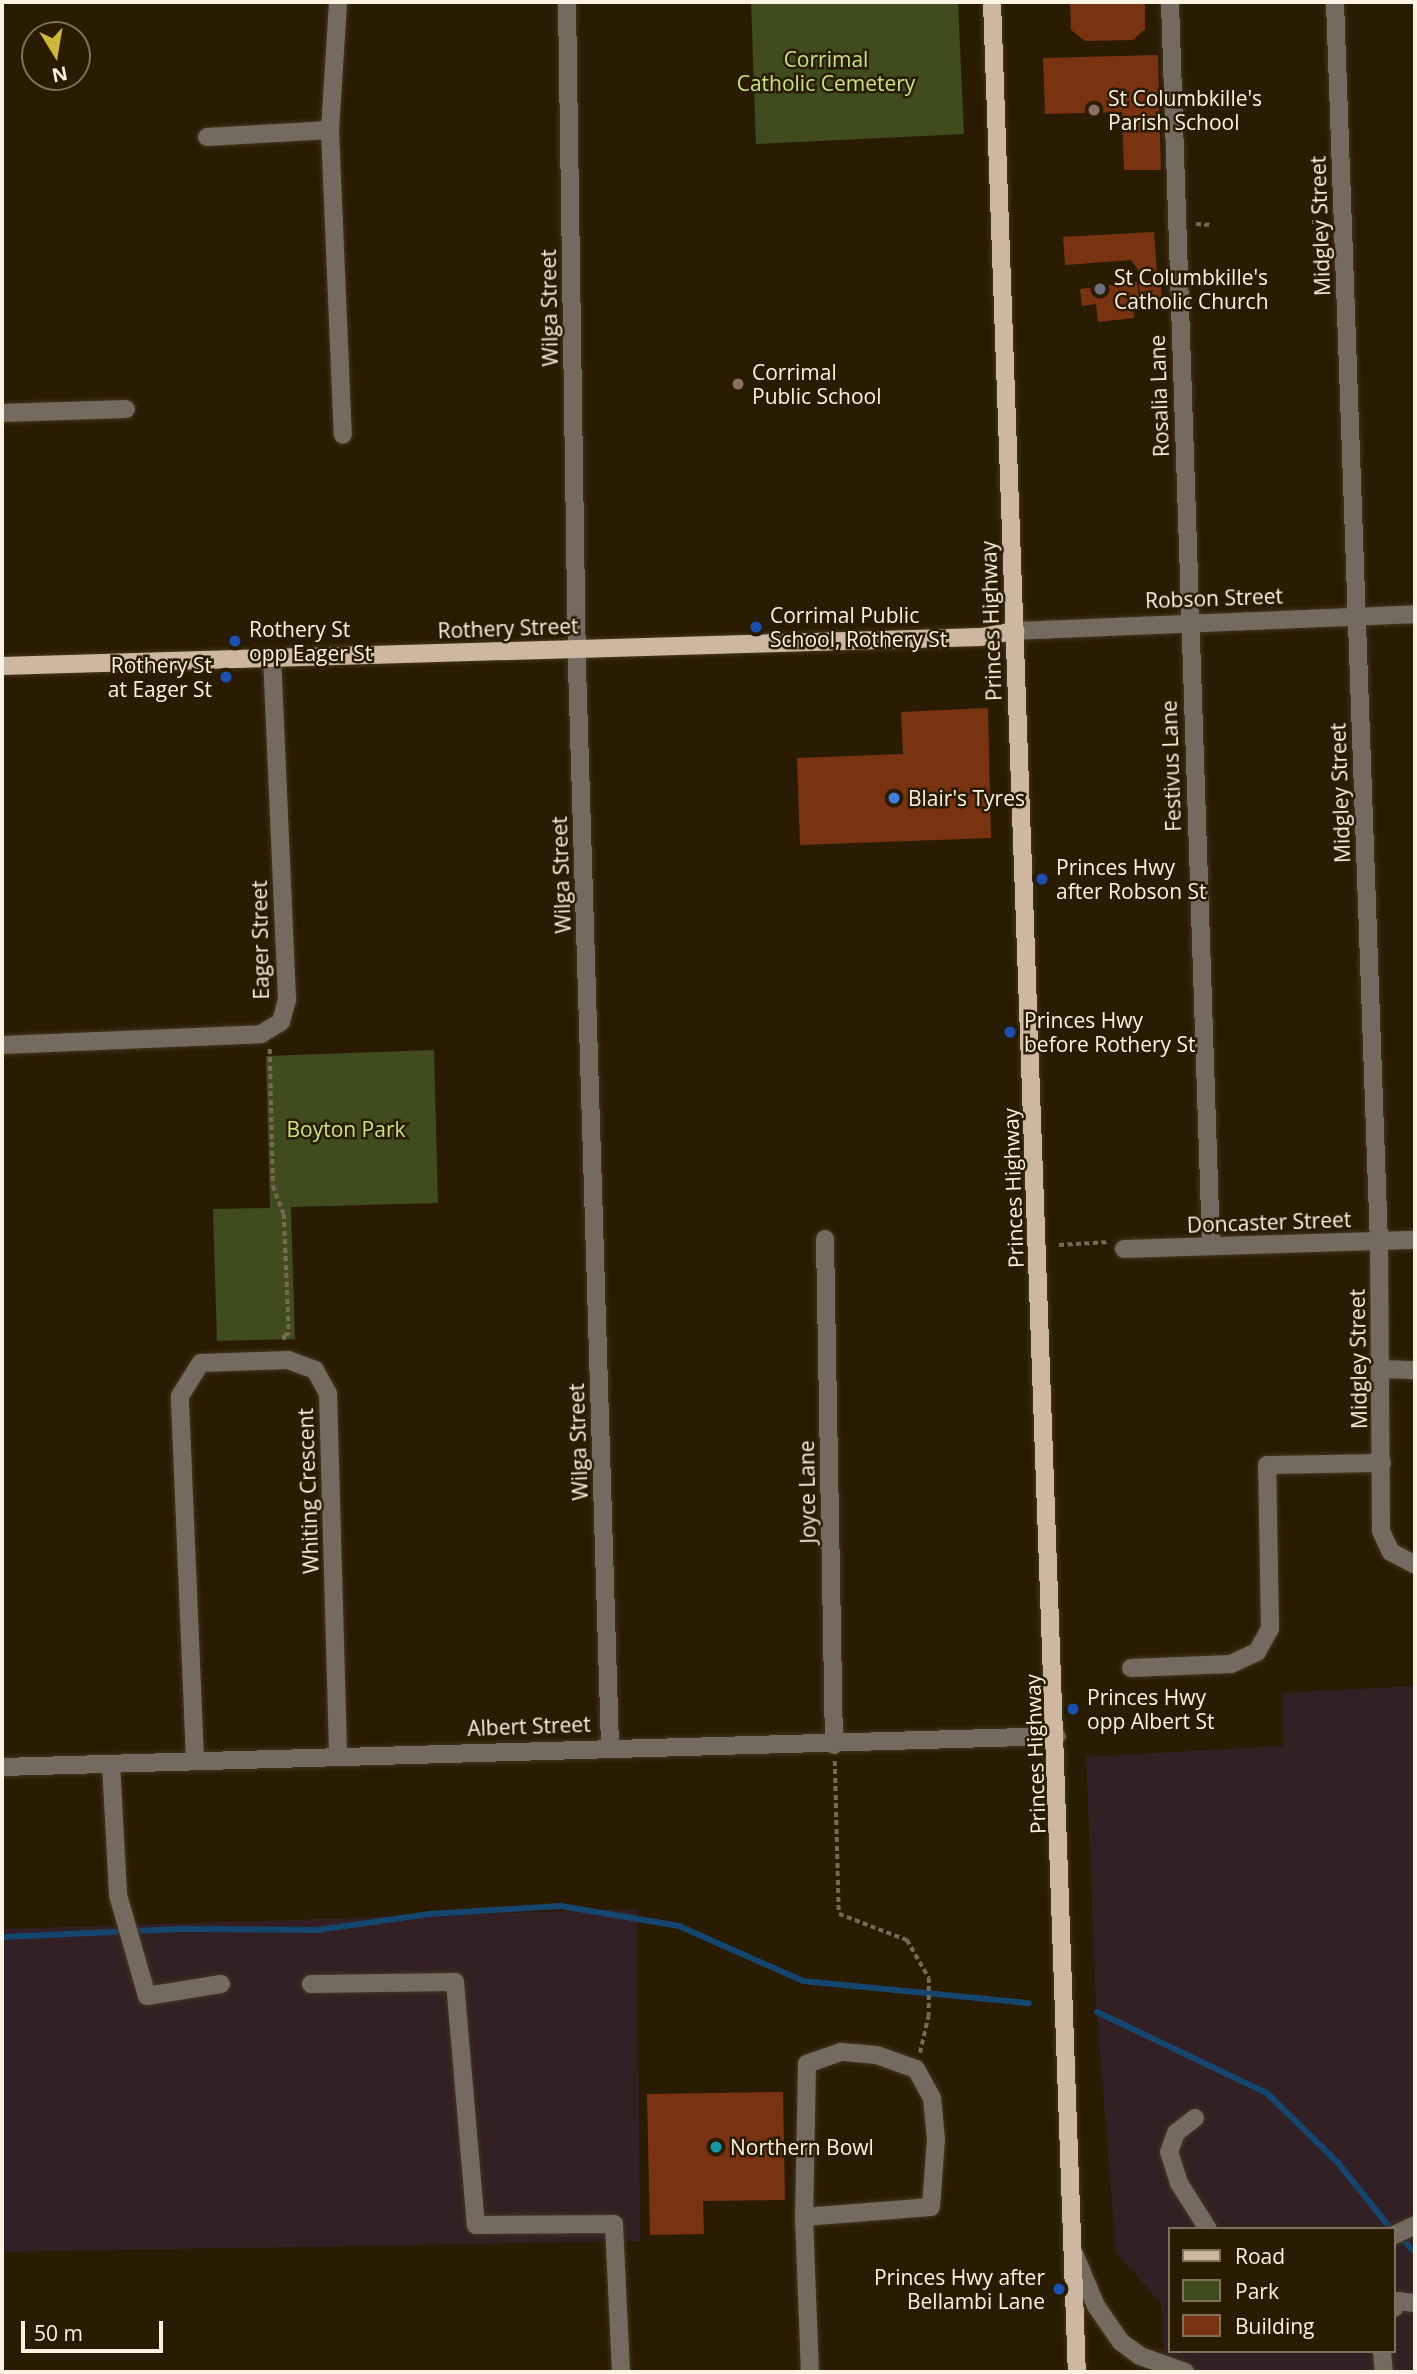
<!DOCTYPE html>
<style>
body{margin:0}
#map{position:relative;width:1417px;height:2374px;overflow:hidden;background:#2a1c02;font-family:"Open Sans",sans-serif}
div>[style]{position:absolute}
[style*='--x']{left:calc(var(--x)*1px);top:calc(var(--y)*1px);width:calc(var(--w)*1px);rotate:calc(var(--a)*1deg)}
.industrial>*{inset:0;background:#332024}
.green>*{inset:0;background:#404b1e}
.stream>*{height:6px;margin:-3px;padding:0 3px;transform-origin:3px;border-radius:3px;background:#15466f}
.building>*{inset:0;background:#793311}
.path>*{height:3.5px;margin-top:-1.75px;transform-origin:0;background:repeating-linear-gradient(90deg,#776a54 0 5px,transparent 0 8.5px)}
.roads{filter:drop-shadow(0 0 2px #43361d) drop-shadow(0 0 2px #43361d)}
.minor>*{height:18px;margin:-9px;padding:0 9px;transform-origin:9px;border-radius:9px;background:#756a60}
.major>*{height:18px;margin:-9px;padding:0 9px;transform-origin:9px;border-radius:9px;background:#cdb7a0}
.dots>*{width:19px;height:19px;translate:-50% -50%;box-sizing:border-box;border:4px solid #2a1c02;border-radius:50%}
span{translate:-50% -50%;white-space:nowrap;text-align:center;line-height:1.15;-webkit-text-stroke:5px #2a1c02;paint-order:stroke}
.park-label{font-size:21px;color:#cae579}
.poi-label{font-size:21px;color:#fdf3e3}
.left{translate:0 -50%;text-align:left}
.right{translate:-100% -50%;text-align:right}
.street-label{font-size:21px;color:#fdf3e3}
.frame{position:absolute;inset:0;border:4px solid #fdf3e3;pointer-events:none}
.legend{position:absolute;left:1168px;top:2227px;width:228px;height:126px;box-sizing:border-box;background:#2a1c02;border:2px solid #7e725c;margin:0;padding:9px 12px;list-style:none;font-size:21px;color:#fdf3e3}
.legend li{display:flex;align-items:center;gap:14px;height:35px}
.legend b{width:35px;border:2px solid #7e725c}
.north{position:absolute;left:21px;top:21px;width:70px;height:70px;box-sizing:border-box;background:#2a1c02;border:2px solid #7e725c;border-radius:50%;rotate:169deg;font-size:19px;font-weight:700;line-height:28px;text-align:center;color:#fdf3e3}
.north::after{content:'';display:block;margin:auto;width:24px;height:32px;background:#cfb837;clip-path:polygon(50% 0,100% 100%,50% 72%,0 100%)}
.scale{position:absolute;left:21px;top:2321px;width:142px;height:32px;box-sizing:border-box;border:4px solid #fdf3e3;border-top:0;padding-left:9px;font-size:21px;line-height:24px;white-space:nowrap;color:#fdf3e3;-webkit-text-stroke:5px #2a1c02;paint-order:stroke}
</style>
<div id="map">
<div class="industrial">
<i style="clip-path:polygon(evenodd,1415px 1686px,1415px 2372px,1165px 2372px,1161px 2304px,1116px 2252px,1096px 2005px,1086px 1757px,1283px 1746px,1282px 1693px,1415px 1686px,1170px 2229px,1394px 2229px,1394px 2351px,1170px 2351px,1170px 2229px)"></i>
<i style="clip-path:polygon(637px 1909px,640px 2241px,2px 2252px,2px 1929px)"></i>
</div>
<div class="green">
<i style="clip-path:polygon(751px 2px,958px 2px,964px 134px,756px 144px)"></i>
<i style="clip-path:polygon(434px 1050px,438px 1203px,291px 1207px,295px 1339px,217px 1341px,213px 1209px,270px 1208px,266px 1056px)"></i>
</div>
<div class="stream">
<i style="--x:2;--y:1937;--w:179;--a:-2.6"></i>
<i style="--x:181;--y:1929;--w:136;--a:0.4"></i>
<i style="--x:317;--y:1930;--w:114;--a:-8.1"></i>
<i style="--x:430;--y:1914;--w:131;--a:-3.5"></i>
<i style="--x:561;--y:1906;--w:120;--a:9.6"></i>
<i style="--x:679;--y:1926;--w:136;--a:23.9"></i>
<i style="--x:803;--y:1981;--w:227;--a:5.6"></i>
<i style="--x:1097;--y:2012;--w:188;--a:25.5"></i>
<i style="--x:1267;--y:2093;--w:100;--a:44.6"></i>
<i style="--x:1338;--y:2163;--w:85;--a:51.2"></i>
<i style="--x:1399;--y:2236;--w:23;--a:45"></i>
</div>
<div class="building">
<i style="clip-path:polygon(1070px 2px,1145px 2px,1145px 29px,1133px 40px,1085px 41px,1071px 30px)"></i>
<i style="clip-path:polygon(1158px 55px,1161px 170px,1124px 170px,1122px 112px,1045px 114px,1043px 58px)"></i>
<i style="clip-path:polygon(1154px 232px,1157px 272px,1140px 273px,1131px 260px,1065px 265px,1063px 237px)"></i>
<i style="clip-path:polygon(1160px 279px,1162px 301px,1140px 302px,1139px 281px)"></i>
<i style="clip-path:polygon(1137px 282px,1140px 307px,1134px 307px,1134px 318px,1098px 322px,1096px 304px,1082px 306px,1080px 289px)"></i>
<i style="clip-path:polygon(988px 708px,991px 838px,800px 845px,797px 758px,903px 754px,901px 712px)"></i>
<i style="clip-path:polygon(783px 2092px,785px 2200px,703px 2201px,704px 2234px,650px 2235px,647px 2094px)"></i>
</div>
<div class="path">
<i style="--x:1312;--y:222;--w:9;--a:0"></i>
<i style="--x:1196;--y:224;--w:15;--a:4"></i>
<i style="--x:270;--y:1049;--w:137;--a:88.7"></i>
<i style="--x:273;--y:1186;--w:30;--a:69"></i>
<i style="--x:284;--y:1214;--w:121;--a:87.6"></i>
<i style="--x:289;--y:1335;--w:5;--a:180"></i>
<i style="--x:284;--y:1335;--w:7;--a:82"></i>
<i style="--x:1059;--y:1245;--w:50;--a:-3.4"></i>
<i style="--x:835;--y:1761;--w:153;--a:88.5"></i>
<i style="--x:839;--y:1914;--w:73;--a:20.9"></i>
<i style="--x:907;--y:1940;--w:44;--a:59.9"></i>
<i style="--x:929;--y:1978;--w:37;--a:90"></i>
<i style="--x:929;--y:2015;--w:39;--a:103"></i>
</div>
<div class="roads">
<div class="minor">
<i style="--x:567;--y:2;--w:664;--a:89.14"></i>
<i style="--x:577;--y:666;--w:1081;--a:88.25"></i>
<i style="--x:1170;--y:2;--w:1245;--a:88.11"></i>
<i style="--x:1335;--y:2;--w:1240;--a:87.97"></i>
<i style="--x:1379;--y:1241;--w:290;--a:89.6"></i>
<i style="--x:1381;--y:1531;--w:23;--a:65"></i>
<i style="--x:1391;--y:1552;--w:27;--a:28"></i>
<i style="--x:330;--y:130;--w:305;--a:87.6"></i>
<i style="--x:207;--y:137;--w:123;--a:-3.3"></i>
<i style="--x:330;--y:130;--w:128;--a:-86.4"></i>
<i style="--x:2;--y:413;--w:124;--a:-1.8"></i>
<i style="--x:1015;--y:631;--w:400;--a:-2.4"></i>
<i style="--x:2;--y:1045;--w:259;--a:-2.4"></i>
<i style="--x:261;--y:1034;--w:23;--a:-31"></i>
<i style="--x:281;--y:1022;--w:24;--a:-75"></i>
<i style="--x:287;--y:999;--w:341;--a:-92.5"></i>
<i style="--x:825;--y:1239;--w:506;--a:88.98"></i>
<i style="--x:1124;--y:1249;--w:291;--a:-1.8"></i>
<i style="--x:1382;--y:1369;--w:33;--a:2"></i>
<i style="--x:1131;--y:1668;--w:100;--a:-2.3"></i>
<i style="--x:1231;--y:1664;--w:29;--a:-25"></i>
<i style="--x:1257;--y:1652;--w:26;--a:-61"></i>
<i style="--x:1270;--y:1629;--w:164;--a:-91"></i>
<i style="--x:1267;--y:1465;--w:115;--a:-1"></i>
<i style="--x:195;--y:1759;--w:363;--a:-92.4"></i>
<i style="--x:180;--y:1396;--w:39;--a:-58"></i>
<i style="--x:201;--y:1363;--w:87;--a:-2"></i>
<i style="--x:288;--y:1360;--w:29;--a:20"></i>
<i style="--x:315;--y:1370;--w:26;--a:61"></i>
<i style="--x:328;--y:1393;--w:361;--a:88.4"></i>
<i style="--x:111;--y:1764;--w:131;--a:86.9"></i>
<i style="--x:118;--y:1895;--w:105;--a:74"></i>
<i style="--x:147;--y:1996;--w:75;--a:-9.2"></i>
<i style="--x:2;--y:1767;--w:1055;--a:-1.68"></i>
<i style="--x:311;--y:1984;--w:144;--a:-0.8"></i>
<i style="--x:455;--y:1982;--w:244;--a:85.1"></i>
<i style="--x:476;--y:2225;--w:138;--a:-0.4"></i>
<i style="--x:614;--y:2224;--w:148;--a:87.3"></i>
<i style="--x:1195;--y:2118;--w:24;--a:142"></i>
<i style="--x:1176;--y:2133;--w:20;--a:110"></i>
<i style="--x:1169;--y:2152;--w:33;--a:72"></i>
<i style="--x:1179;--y:2183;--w:54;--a:57.8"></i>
<i style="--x:804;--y:2217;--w:127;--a:-4.5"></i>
<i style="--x:931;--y:2207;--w:68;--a:-85.8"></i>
<i style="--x:936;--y:2139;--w:41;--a:-95.6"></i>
<i style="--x:932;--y:2098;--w:33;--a:-119"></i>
<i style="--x:916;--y:2069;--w:41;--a:-160.3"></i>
<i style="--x:877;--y:2055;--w:36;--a:-175"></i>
<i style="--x:841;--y:2052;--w:36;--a:161"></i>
<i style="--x:807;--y:2064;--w:153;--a:91.1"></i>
<i style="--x:804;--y:2217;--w:155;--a:87.8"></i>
<i style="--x:1394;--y:2235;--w:23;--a:-25"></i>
<i style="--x:1074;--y:2253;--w:57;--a:67.5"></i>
<i style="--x:1096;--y:2306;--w:44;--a:55.2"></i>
<i style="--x:1121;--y:2342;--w:24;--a:36"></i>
<i style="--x:1140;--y:2356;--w:48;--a:19.6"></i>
<i style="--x:1394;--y:2308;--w:8;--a:-60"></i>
<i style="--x:1398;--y:2301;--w:17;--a:7"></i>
<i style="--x:1382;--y:2351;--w:21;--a:85"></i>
</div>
<div class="major">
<i style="--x:992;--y:2;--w:2372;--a:87.95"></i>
<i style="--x:2;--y:666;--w:979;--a:-1.7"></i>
<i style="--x:981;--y:637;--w:35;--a:-10"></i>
</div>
</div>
<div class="dots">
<i style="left:1094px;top:110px;background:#8d6e63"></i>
<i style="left:1100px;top:289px;background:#6b7280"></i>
<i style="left:738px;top:384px;background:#8d6e63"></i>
<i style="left:756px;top:627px;background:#1a4fb4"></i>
<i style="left:235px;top:641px;background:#1a4fb4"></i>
<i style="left:226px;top:677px;background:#1a4fb4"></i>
<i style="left:894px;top:798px;background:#3f7fe0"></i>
<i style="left:1042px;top:879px;background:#1a4fb4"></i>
<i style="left:1010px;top:1032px;background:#1a4fb4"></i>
<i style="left:1073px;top:1709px;background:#1a4fb4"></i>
<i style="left:716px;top:2147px;background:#0f9aa8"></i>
<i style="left:1059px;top:2289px;background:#1a4fb4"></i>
</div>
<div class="park-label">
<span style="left:826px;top:71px">Corrimal<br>Catholic Cemetery</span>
<span style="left:346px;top:1129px">Boyton Park</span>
</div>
<div class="poi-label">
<span class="left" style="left:1108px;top:110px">St Columbkille's<br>Parish School</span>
<span class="left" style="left:1114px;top:289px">St Columbkille's<br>Catholic Church</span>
<span class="left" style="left:752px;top:384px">Corrimal<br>Public School</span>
<span class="left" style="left:770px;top:627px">Corrimal Public<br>School, Rothery St</span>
<span class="left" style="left:249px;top:641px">Rothery St<br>opp Eager St</span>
<span class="right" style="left:212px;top:677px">Rothery St<br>at Eager St</span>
<span class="left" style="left:908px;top:798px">Blair's Tyres</span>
<span class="left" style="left:1056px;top:879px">Princes Hwy<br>after Robson St</span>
<span class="left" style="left:1024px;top:1032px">Princes Hwy<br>before Rothery St</span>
<span class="left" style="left:1087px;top:1709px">Princes Hwy<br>opp Albert St</span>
<span class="left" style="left:730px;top:2147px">Northern Bowl</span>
<span class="right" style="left:1045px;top:2289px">Princes Hwy after<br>Bellambi Lane</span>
</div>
<div class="street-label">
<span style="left:1320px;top:226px;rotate:-92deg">Midgley Street</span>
<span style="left:549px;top:308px;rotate:-91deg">Wilga Street</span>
<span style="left:1159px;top:396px;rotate:-92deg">Rosalia Lane</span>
<span style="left:1214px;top:598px;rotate:-2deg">Robson Street</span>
<span style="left:991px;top:621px;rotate:-92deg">Princes Highway</span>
<span style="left:508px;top:628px;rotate:-2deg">Rothery Street</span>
<span style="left:1171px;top:766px;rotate:-92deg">Festivus Lane</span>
<span style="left:1340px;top:793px;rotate:-92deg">Midgley Street</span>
<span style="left:561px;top:875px;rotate:-92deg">Wilga Street</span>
<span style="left:260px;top:940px;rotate:-91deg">Eager Street</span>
<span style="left:1013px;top:1188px;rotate:-92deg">Princes Highway</span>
<span style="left:1269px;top:1222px;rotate:-2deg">Doncaster Street</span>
<span style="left:1358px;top:1359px;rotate:-91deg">Midgley Street</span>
<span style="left:578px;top:1442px;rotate:-92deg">Wilga Street</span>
<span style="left:308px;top:1491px;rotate:-92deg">Whiting Crescent</span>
<span style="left:807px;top:1492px;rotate:-91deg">Joyce Lane</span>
<span style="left:529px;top:1726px;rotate:-2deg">Albert Street</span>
<span style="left:1035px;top:1754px;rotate:-92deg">Princes Highway</span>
</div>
<div class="frame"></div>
<ul class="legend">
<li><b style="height:9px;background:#cdb7a0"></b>Road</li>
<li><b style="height:19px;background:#404b1e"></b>Park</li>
<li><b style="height:19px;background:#793311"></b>Building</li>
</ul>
<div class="north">N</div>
<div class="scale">50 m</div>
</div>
